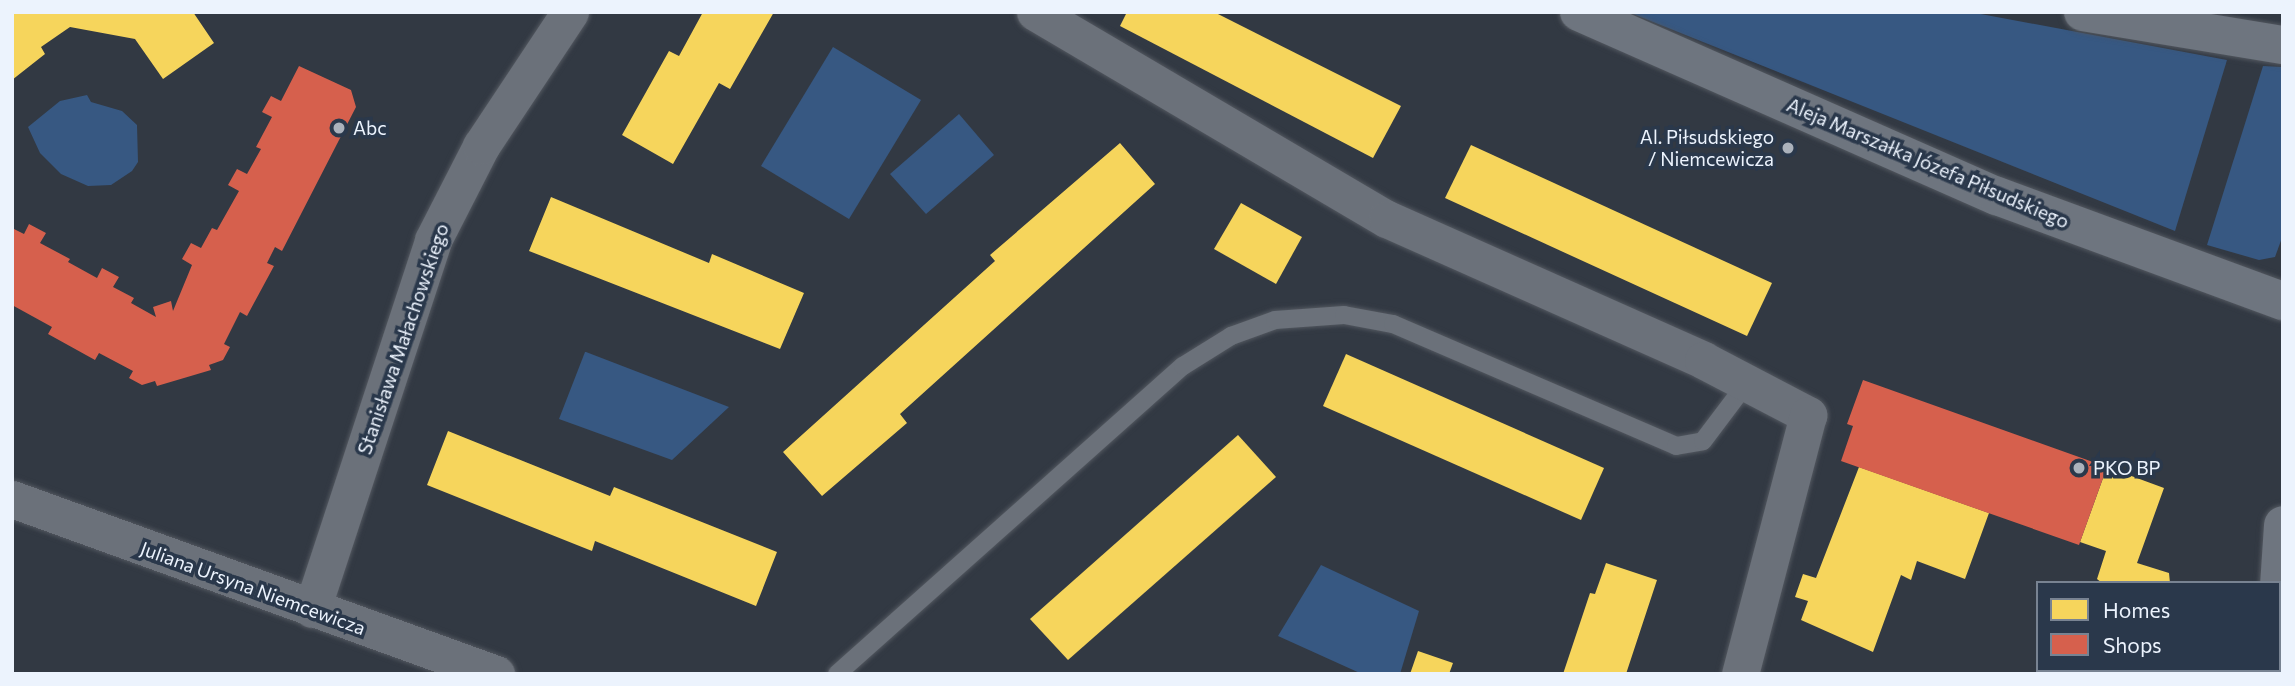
<!DOCTYPE html>
<meta charset="utf-8">
<style>
body{margin:0}
#map{position:relative;width:2295px;height:686px;overflow:hidden;background:#323943;font-family:Commissioner,sans-serif}
div>[style]{position:absolute}
[style*='--x']{left:calc(var(--x)*1px);top:calc(var(--y)*1px);width:calc(var(--w)*1px);rotate:calc(var(--a)*1deg)}
.green>*{inset:0;background:#375882}
.homes>*{inset:0;background:#f6d55c}
.shops>*{inset:0;background:#d6604d}
.roads{filter:drop-shadow(0 0 2px #52575f) drop-shadow(0 0 2px #52575f)}
.lane>*{height:18px;margin:-9px;padding:0 9px;transform-origin:9px;border-radius:9px;background:#6b717a}
.street>*{height:37px;margin:-18.5px;padding:0 18.5px;transform-origin:18.5px;border-radius:18.5px;background:#6b717a}
.secondary>*{height:38px;margin:-19px;padding:0 19px;transform-origin:19px;border-radius:19px;background:#6e757f}
.dots>*{width:19px;height:19px;translate:-50% -50%;box-sizing:border-box;border:4px solid #2a384b;border-radius:50%}
span{translate:-50% -50%;white-space:nowrap;text-align:center;line-height:1.15;-webkit-text-stroke:7px #2a384b;paint-order:stroke}
.poi-label{font-size:19px;color:#ecf3fd}
.left{translate:0 -50%;text-align:left}
.right{translate:-100% -50%;text-align:right}
.street-label{font-size:19px;color:#ecf3fd}
.frame{position:absolute;inset:0;border:14px solid #ecf3fd;pointer-events:none}
.legend{position:absolute;left:2036px;top:581px;width:245px;height:91px;box-sizing:border-box;background:#2a384b;border:2px solid #788392;margin:0;padding:9px 12px;list-style:none;font-size:21px;color:#ecf3fd}
.legend li{display:flex;align-items:center;gap:14px;height:35px}
.legend b{width:35px;border:2px solid #788392}
</style>
<div id="map">
<div class="green">
<i style="clip-path:polygon(1628px 12px,1970px 12px,2227px 60px,2175px 231px)"></i>
<i style="clip-path:polygon(833px 47px,921px 100px,849px 219px,761px 166px)"></i>
<i style="clip-path:polygon(2263px 66px,2283px 67px,2283px 235px,2275px 257px,2259px 260px,2207px 245px)"></i>
<i style="clip-path:polygon(87px 95px,91px 102px,122px 111px,137px 125px,138px 162px,132px 171px,111px 185px,88px 186px,61px 174px,40px 153px,28px 127px,60px 101px)"></i>
<i style="clip-path:polygon(959px 114px,994px 155px,926px 214px,890px 174px)"></i>
<i style="clip-path:polygon(585px 352px,586px 352px,729px 407px,672px 460px,559px 419px)"></i>
<i style="clip-path:polygon(1321px 565px,1419px 611px,1400px 674px,1362px 674px,1278px 636px)"></i>
</div>
<div class="homes">
<i style="clip-path:polygon(12px 12px,193px 12px,214px 43px,163px 79px,135px 39px,70px 27px,41px 47px,45px 54px,12px 80px)"></i>
<i style="clip-path:polygon(703px 12px,774px 12px,730px 89px,719px 83px,673px 164px,622px 135px,669px 51px,679px 56px)"></i>
<i style="clip-path:polygon(1127px 12px,1214px 12px,1401px 106px,1373px 158px,1120px 26px)"></i>
<i style="clip-path:polygon(1120px 143px,1155px 184px,900px 414px,907px 423px,822px 496px,783px 452px,995px 261px,990px 255px)"></i>
<i style="clip-path:polygon(1471px 145px,1772px 283px,1747px 336px,1445px 198px)"></i>
<i style="clip-path:polygon(551px 197px,709px 263px,712px 254px,804px 293px,780px 349px,529px 251px)"></i>
<i style="clip-path:polygon(1241px 203px,1302px 237px,1276px 284px,1214px 249px)"></i>
<i style="clip-path:polygon(1346px 354px,1604px 468px,1581px 520px,1323px 406px)"></i>
<i style="clip-path:polygon(448px 431px,610px 496px,614px 487px,777px 552px,756px 606px,595px 541px,592px 551px,427px 485px)"></i>
<i style="clip-path:polygon(1238px 435px,1276px 477px,1068px 660px,1030px 619px)"></i>
<i style="clip-path:polygon(1859px 467px,1989px 513px,1965px 579px,1917px 561px,1911px 580px,1901px 575px,1873px 652px,1801px 620px,1808px 601px,1795px 597px,1803px 574px,1816px 578px)"></i>
<i style="clip-path:polygon(2107px 467px,2164px 488px,2137px 563px,2169px 573px,2170px 583px,2102px 583px,2097px 579px,2106px 551px,2080px 542px)"></i>
<i style="clip-path:polygon(1606px 563px,1657px 580px,1626px 674px,1563px 674px,1590px 593px,1595px 594px)"></i>
<i style="clip-path:polygon(1418px 651px,1453px 663px,1449px 674px,1410px 674px)"></i>
<i style="clip-path:polygon(2086px 670px,2154px 670px,2085px 674px)"></i>
</div>
<div class="shops">
<i style="clip-path:polygon(299px 66px,351px 90px,356px 107px,282px 251px,275px 247px,267px 263px,274px 266px,247px 316px,240px 312px,224px 344px,230px 347px,223px 360px,209px 365px,211px 370px,157px 386px,155px 381px,142px 385px,129px 378px,133px 371px,99px 353px,95px 360px,48px 334px,52px 327px,12px 305px,12px 228px,24px 234px,29px 224px,46px 233px,40px 243px,70px 259px,68px 262px,97px 278px,102px 268px,119px 277px,113px 287px,134px 298px,131px 303px,156px 317px,153px 307px,171px 301px,173px 311px,192px 265px,182px 259px,191px 243px,201px 248px,212px 228px,217px 230px,239px 191px,228px 185px,237px 169px,247px 174px,261px 149px,256px 147px,272px 117px,262px 112px,271px 96px,281px 101px)"></i>
<i style="clip-path:polygon(1863px 380px,2107px 467px,2079px 545px,1841px 461px,1853px 426px,1847px 424px)"></i>
</div>
<div class="roads">
<div class="lane">
<i style="--x:837;--y:674;--w:463;--a:-41.7"></i>
<i style="--x:1183;--y:366;--w:57;--a:-32"></i>
<i style="--x:1231;--y:336;--w:47;--a:-20"></i>
<i style="--x:1275;--y:320;--w:69;--a:-4.1"></i>
<i style="--x:1344;--y:315;--w:50;--a:10.4"></i>
<i style="--x:1393;--y:324;--w:308;--a:23.3"></i>
<i style="--x:1676;--y:446;--w:27;--a:-10"></i>
<i style="--x:1703;--y:441;--w:71;--a:-53"></i>
</div>
<div class="street">
<i style="--x:1035;--y:12;--w:408;--a:30.5"></i>
<i style="--x:1387;--y:219;--w:346;--a:24"></i>
<i style="--x:1703;--y:360;--w:119;--a:27.6"></i>
<i style="--x:1808;--y:415;--w:268;--a:104.7"></i>
<i style="--x:12;--y:499;--w:515;--a:19.88"></i>
<i style="--x:312;--y:609;--w:388;--a:-71.8"></i>
<i style="--x:433;--y:240;--w:106;--a:-62.9"></i>
<i style="--x:481;--y:146;--w:161;--a:-56.4"></i>
</div>
<div class="secondary">
<i style="--x:1579;--y:12;--w:457;--a:23.8"></i>
<i style="--x:1997;--y:196;--w:305;--a:20.2"></i>
<i style="--x:2083;--y:12;--w:203;--a:9.4"></i>
<i style="--x:2279;--y:586;--w:61;--a:-86.2"></i>
<i style="--x:2266;--y:674;--w:4;--a:-76"></i>
</div>
</div>
<div class="dots">
<i style="left:339px;top:128px;background:#abb2bc"></i>
<i style="left:1788px;top:148px;background:#abb2bc"></i>
<i style="left:2079px;top:468px;background:#abb2bc"></i>
</div>
<div class="poi-label">
<span class="left" style="left:353px;top:128px">Abc</span>
<span class="right" style="left:1774px;top:148px">Al. Piłsudskiego<br>/ Niemcewicza</span>
<span class="left" style="left:2093px;top:468px">PKO BP</span>
</div>
<div class="street-label">
<span style="left:1928px;top:163px;rotate:23deg">Aleja Marszałka Józefa Piłsudskiego</span>
<span style="left:403px;top:339px;rotate:-71deg">Stanisława Małachowskiego</span>
<span style="left:253px;top:588px;rotate:20deg">Juliana Ursyna Niemcewicza</span>
</div>
<div class="frame"></div>
<ul class="legend">
<li><b style="height:19px;background:#f6d55c"></b>Homes</li>
<li><b style="height:19px;background:#d6604d"></b>Shops</li>
</ul>
</div>
